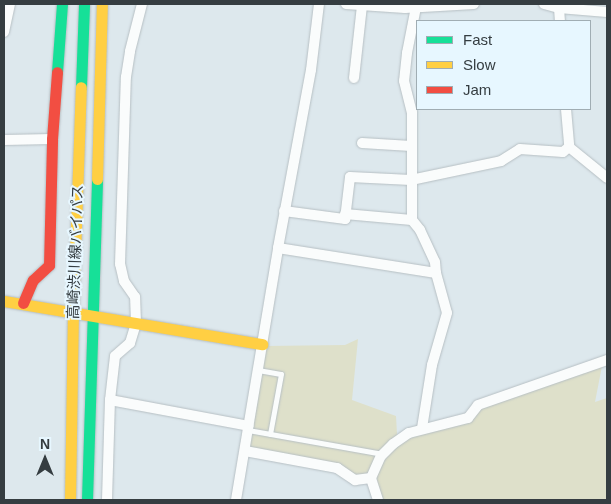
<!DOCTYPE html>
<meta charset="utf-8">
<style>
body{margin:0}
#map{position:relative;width:611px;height:504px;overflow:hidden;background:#dde8ed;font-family:Arial,"Noto Sans JP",sans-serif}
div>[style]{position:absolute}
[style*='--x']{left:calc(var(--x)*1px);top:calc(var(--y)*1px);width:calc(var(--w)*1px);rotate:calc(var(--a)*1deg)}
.green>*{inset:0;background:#dee0ca}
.roads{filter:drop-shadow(0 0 1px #b6bfc3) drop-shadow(0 0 1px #b6bfc3)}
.lane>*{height:5px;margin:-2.5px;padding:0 2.5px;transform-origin:2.5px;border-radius:2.5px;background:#fafcfc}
.street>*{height:10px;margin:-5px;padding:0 5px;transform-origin:5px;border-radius:5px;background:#fafcfc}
.fast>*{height:11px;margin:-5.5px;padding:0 5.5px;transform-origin:5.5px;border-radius:5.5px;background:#16e098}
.slow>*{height:11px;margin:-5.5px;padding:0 5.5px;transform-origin:5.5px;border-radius:5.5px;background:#ffcf43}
.jam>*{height:11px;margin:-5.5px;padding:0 5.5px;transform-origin:5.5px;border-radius:5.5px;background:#f24e42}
span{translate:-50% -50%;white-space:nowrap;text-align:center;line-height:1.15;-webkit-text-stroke:4px #e7f7ff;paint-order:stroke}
.street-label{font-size:15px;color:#353d41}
.frame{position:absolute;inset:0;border:5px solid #353d41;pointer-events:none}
.legend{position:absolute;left:416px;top:20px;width:175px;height:90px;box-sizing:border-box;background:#e7f7ff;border:1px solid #a0adb3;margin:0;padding:6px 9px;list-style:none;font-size:15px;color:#353d41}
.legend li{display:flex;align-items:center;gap:10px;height:25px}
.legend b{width:25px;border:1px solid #a0adb3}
.north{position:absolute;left:20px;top:434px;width:50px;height:50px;-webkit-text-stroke:4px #e7f7ff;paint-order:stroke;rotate:0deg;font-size:14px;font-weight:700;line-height:20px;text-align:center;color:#353d41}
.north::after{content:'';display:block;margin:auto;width:18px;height:22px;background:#353d41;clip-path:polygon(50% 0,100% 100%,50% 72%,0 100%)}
</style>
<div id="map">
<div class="green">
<i style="clip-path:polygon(358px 339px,352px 400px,396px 416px,397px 434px,402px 440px,479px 409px,602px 366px,595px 402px,607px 398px,607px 500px,380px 500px,374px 478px,355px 478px,248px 448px,265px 346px,345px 345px)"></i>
</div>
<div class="roads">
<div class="lane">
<i style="--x:258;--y:370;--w:23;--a:10"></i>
<i style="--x:281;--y:374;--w:61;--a:100.4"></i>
<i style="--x:248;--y:430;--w:137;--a:10.1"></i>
</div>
<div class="street">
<i style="--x:346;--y:4;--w:59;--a:3.9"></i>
<i style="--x:405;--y:8;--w:69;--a:-3.3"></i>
<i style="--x:544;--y:4;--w:16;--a:15"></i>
<i style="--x:559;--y:8;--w:48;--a:4.8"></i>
<i style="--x:416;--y:7;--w:47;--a:101.1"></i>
<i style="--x:407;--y:53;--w:28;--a:96"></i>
<i style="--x:404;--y:81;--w:32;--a:76"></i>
<i style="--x:412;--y:112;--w:108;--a:90"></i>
<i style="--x:412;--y:220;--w:13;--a:51"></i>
<i style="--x:420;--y:230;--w:35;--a:65"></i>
<i style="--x:435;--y:262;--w:11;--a:85"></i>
<i style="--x:436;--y:273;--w:41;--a:74.6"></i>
<i style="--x:447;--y:313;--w:54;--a:106.1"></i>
<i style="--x:432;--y:365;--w:64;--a:99"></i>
<i style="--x:559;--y:8;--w:13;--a:86"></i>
<i style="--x:4;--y:32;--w:29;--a:-78"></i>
<i style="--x:354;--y:78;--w:72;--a:-83.7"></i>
<i style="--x:566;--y:109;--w:38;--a:85"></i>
<i style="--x:4;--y:140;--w:48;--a:-1.2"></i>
<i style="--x:362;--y:143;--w:49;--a:3.5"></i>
<i style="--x:284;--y:211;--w:62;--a:7.5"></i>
<i style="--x:345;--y:219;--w:42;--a:-83.2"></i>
<i style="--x:350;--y:177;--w:61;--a:2.8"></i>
<i style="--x:411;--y:180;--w:92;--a:-11.9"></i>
<i style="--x:501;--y:161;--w:22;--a:-32"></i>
<i style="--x:520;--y:149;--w:43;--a:4"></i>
<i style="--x:563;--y:152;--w:8;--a:-40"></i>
<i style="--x:569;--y:147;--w:49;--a:39.2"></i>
<i style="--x:345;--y:214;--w:67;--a:5.1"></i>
<i style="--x:278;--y:248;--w:160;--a:9"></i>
<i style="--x:110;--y:400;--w:141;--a:10.6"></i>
<i style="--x:245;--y:451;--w:94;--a:10.5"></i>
<i style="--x:337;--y:468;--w:22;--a:34"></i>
<i style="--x:355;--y:480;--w:16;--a:-7"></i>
<i style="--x:107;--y:500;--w:100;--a:-88.3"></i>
<i style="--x:110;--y:400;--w:44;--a:-83.5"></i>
<i style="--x:115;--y:356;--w:20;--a:-41"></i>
<i style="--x:130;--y:343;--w:21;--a:-73"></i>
<i style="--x:136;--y:323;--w:26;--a:-92"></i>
<i style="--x:135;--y:297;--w:19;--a:-125"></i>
<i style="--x:124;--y:281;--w:17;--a:-103"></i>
<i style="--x:120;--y:264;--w:187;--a:-88.2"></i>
<i style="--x:126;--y:77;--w:26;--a:-81"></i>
<i style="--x:130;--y:51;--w:49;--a:-75.7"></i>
<i style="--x:236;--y:500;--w:255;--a:-80.5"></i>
<i style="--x:278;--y:248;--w:181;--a:-79.5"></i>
<i style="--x:311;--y:70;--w:66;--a:-83.1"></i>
<i style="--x:378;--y:500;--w:23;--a:-108"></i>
<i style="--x:371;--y:478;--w:24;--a:-66"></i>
<i style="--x:381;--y:456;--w:17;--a:-45"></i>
<i style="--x:393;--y:444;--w:19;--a:-35"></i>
<i style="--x:409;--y:433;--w:61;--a:-14.3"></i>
<i style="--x:468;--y:418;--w:16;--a:-52"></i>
<i style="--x:478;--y:405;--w:137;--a:-19.2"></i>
</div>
<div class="fast">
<i style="--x:57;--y:72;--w:68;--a:-85.8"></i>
<i style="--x:81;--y:87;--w:83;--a:-87.9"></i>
<i style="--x:87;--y:500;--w:321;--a:-88.2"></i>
</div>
<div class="slow">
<i style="--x:97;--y:179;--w:175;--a:-88.4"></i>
<i style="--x:4;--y:301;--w:262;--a:9.5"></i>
<i style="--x:70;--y:500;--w:188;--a:-89.1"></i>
<i style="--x:73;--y:312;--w:225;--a:-88"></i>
</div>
<div class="jam">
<i style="--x:23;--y:303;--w:25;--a:-67"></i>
<i style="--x:33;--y:280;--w:22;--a:-43"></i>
<i style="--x:49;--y:265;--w:126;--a:-88.6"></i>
<i style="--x:52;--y:139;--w:67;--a:-85.7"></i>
</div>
</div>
<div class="street-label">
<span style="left:75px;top:252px;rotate:-88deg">高崎渋川線バイパス</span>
</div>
<div class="frame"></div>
<ul class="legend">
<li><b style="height:6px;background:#16e098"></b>Fast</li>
<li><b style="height:6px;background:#ffcf43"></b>Slow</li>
<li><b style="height:6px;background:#f24e42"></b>Jam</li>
</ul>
<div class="north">N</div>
</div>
